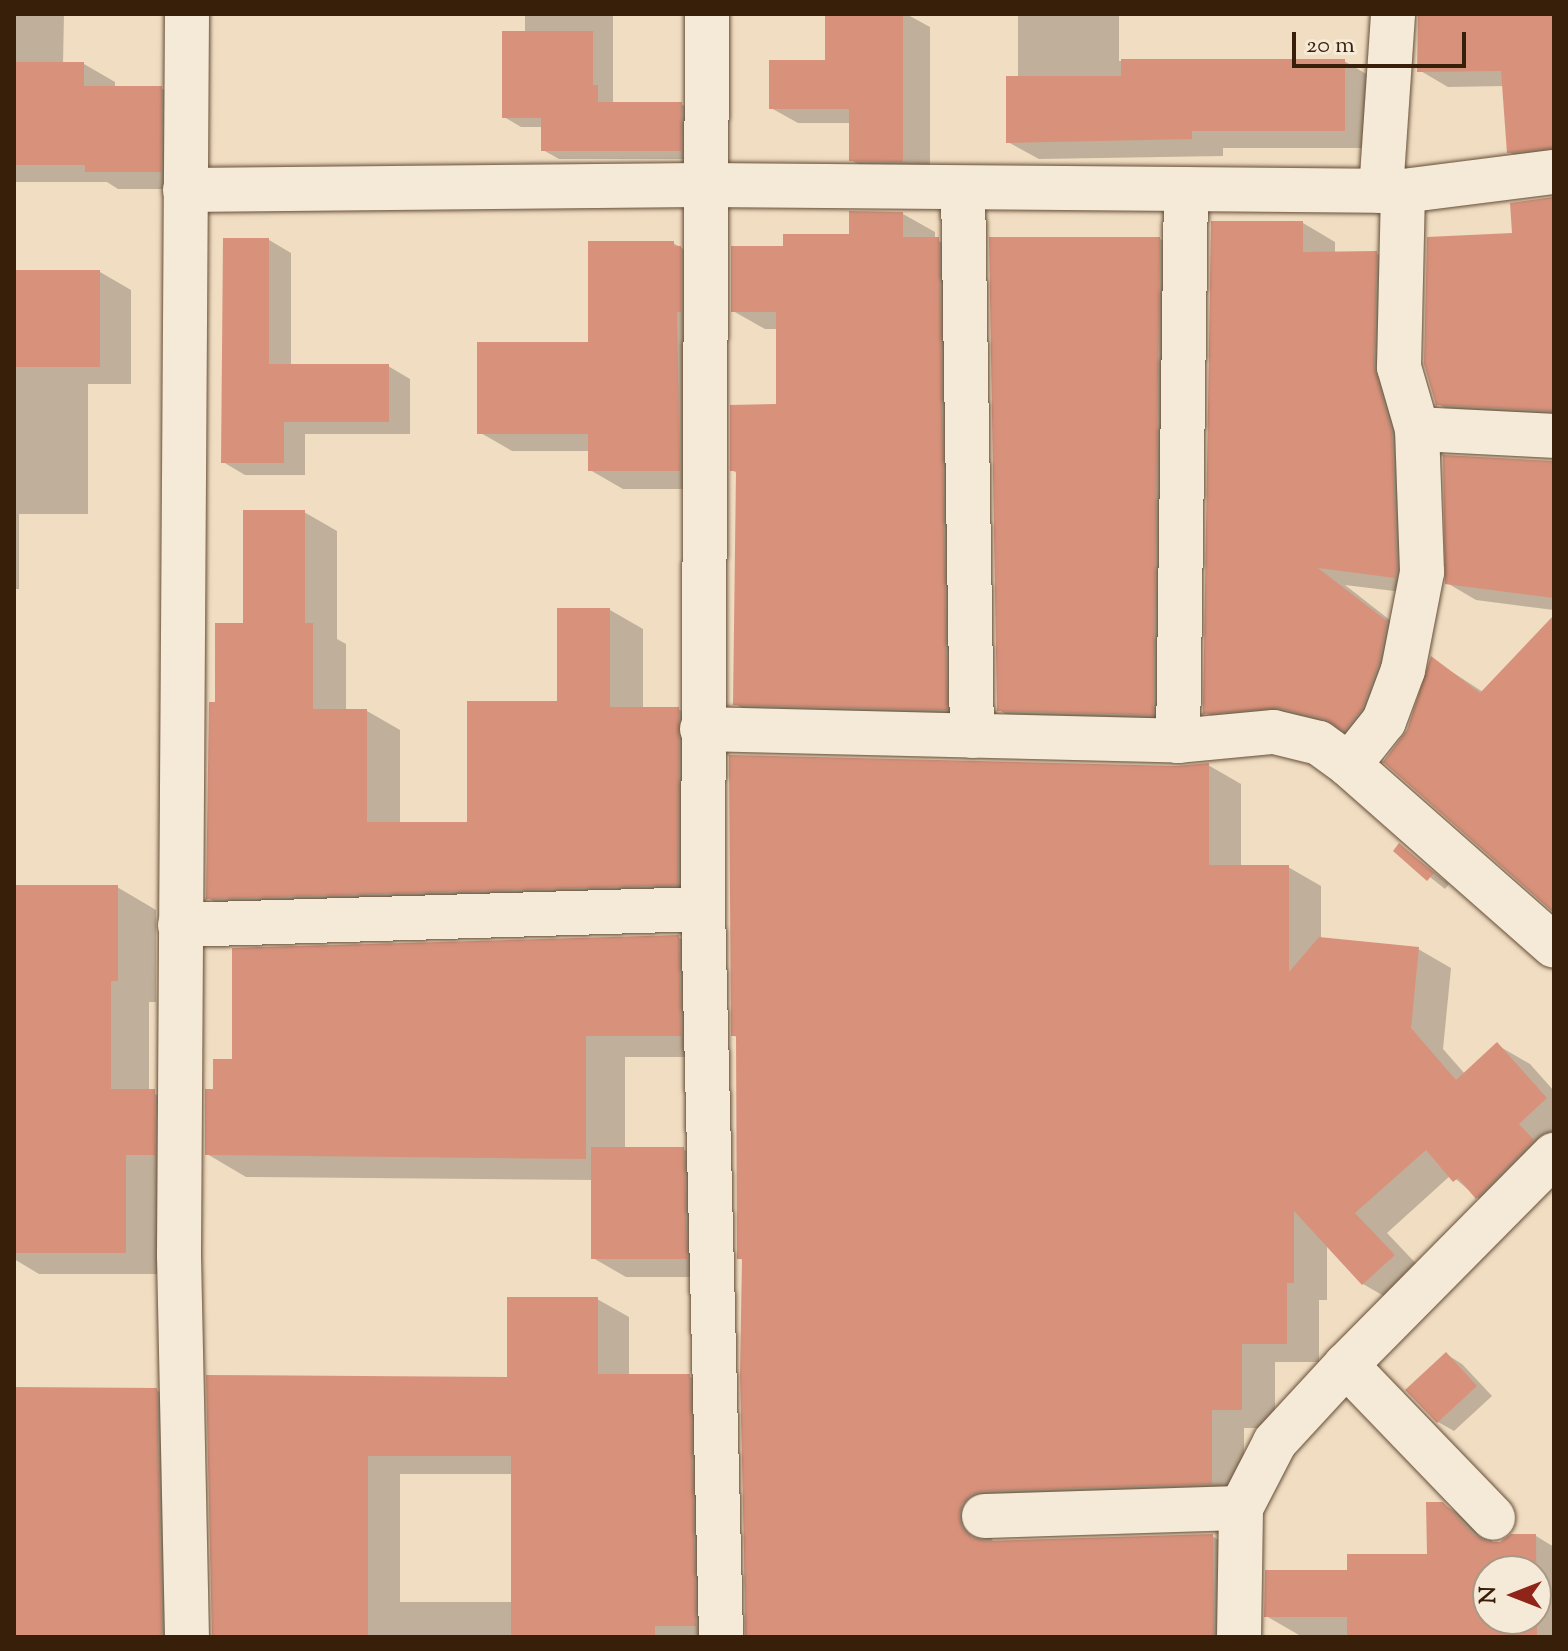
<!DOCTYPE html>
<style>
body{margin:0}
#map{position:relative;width:1568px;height:1651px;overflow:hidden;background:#f0ddc2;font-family:"Sorts Mill Goudy",serif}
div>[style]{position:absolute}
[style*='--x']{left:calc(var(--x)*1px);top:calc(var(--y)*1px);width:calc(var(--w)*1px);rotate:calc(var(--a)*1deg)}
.shadow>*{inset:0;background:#0003}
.building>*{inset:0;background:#d8927c}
.roads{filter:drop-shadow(0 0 2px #664e37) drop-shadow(0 0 2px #664e37)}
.minor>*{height:44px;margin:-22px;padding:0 22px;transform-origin:22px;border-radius:22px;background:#f5e9d7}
span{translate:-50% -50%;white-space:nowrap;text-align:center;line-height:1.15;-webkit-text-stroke:6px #f5e9d7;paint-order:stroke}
.frame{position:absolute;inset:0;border:16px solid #381f09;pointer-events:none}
.north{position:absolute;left:1472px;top:1555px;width:80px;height:80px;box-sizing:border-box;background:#f5e9d7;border:2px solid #a99885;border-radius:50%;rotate:270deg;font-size:22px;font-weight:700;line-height:32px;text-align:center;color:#381f09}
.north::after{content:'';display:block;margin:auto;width:28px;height:36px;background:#8f2418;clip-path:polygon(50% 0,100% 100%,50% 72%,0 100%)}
.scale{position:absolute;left:1292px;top:32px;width:174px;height:36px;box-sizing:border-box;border:4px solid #381f09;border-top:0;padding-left:10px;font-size:24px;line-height:28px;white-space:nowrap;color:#381f09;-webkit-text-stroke:6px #f5e9d7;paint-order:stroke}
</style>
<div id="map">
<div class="shadow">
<i style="clip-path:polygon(14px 14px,64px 14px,63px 64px,84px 64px,115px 82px,115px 88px,161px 88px,192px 106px,192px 189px,118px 189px,107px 182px,14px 182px)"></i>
<i style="clip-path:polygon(525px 14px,681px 14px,613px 14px,613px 104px,681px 104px,697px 113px,697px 159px,559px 159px,543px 150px,543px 127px,521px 127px,504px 117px,525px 33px)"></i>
<i style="clip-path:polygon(827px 14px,906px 14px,930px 27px,930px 176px,878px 176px,851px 160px,851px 123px,798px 123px,771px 108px,827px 62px)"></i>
<i style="clip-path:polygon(1018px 14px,1119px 14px,1119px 61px,1344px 61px,1375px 79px,1375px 148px,1223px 148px,1223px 156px,1039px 159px,1008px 142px,1018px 78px)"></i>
<i style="clip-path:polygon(1420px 14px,1554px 14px,1554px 167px,1537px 168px,1509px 152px,1504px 86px,1448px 87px,1419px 70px)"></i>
<i style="clip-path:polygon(1554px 197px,1554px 425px,1467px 420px,1438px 404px,1514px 235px,1512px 204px)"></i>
<i style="clip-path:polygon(903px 214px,935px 232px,935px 239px,970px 258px,978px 727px,767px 722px,735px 704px,738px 474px,732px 470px,778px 406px,778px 329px,765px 329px,733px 311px,785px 248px,851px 236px)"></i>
<i style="clip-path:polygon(1303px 223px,1335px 242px,1335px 254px,1376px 253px,1408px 271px,1427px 595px,1345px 585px,1418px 642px,1357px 736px,1313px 725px,1238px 731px,1205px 712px)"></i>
<i style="clip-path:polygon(1160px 239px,1193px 258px,1186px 733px,1032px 729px,999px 710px)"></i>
<i style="clip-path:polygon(269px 240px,291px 253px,291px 366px,388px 366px,410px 379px,410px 434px,305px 434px,305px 475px,245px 475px,223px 462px)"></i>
<i style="clip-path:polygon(673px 243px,706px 262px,712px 489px,623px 489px,590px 470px,590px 451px,512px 451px,479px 432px,590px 344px)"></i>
<i style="clip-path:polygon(14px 272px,100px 272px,131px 290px,131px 384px,88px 384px,88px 514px,19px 514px,19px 589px,14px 589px)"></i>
<i style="clip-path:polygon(1554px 463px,1554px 610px,1476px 600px,1447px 583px)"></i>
<i style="clip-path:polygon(304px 512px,337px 531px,337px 639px,346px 644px,346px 711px,367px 711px,400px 730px,400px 824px,469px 824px,559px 703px,610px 610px,643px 629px,643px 709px,678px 709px,711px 728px,711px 903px,241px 917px,208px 898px,217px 704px,245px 625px)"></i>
<i style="clip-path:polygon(1554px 617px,1554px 910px,1409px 731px,1432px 659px,1483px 692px)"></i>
<i style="clip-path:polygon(1208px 765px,1241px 784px,1241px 867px,1288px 867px,1321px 886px,1321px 939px,1418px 949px,1451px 968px,1443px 1049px,1465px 1074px,1497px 1045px,1530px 1064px,1554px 1091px,1554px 1141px,1510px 1216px,1477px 1197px,1451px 1175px,1387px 1233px,1426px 1274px,1396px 1303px,1363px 1284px,1327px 1244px,1327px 1300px,1319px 1300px,1319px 1362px,1275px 1362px,1275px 1428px,1244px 1428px,1244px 1502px,992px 1538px,993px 1543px,1212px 1536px,1245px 1555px,1247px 1637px,745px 1637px,742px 1374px,744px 1261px,739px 1258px,738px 1038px,733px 1035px,1177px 768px)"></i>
<i style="clip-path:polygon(1400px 845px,1449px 884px,1445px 889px,1396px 850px)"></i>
<i style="clip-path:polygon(14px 887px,117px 887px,156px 910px,156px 1002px,149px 1002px,149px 1091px,193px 1113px,165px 1274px,39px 1274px,14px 1259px)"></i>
<i style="clip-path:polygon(678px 937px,718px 960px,720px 1057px,625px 1057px,625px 1149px,683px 1149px,716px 1168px,719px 1277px,626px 1277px,593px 1258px,593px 1180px,246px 1177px,207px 1154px,215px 1091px,234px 1061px)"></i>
<i style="clip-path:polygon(evenodd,597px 1299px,629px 1317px,629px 1376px,689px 1376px,721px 1395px,727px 1637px,214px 1637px,209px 1377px,509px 1379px,597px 1299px,400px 1474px,513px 1474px,513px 1602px,400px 1602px,400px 1474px)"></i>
<i style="clip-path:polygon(1446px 1354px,1462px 1364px,1492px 1396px,1454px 1431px,1438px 1422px)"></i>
<i style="clip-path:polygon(14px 1389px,156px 1390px,188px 1409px,193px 1637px,14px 1637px)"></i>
<i style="clip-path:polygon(evenodd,1443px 1504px,1476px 1524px,1495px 1544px,1536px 1536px,1554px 1547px,1554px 1637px,1299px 1635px,1266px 1616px,1349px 1572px,1429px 1556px,1443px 1504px,1488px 1571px,1536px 1571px,1536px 1619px,1488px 1619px,1488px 1571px)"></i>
</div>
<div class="building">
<i style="clip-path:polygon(825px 14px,903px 14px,903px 162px,849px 161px,849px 109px,769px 109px,769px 60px,825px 60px)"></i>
<i style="clip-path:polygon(1418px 14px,1554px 14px,1554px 148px,1507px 153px,1501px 71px,1417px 72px)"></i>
<i style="clip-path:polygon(502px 31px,593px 31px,593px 85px,598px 85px,598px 102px,682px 102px,681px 151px,541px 151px,541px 118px,502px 118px)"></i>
<i style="clip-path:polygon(1121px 59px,1345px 59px,1345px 131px,1192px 131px,1192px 139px,1006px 143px,1006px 76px,1121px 76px)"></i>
<i style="clip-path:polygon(14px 62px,84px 62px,84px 86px,162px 86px,161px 172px,85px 172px,85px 165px,14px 165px)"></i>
<i style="clip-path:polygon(1554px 197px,1554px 411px,1436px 405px,1424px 364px,1427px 237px,1512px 233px,1510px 203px)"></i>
<i style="clip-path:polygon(849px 211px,903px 212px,903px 237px,939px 237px,947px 710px,733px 705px,736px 471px,730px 471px,730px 405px,776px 404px,776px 312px,731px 312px,731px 246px,783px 246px,783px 234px,849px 234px)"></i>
<i style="clip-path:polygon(1211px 221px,1303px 221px,1303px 252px,1377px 251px,1374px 366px,1392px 433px,1397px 570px,1395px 578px,1318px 568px,1387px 621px,1379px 663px,1362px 709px,1344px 731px,1325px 719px,1279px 708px,1203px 714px)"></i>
<i style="clip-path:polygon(989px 237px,1160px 237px,1153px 715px,997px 711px)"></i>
<i style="clip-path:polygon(223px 238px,269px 238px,269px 364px,389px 364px,389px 422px,284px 422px,284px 463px,221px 463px)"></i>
<i style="clip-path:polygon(588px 241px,674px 241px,674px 246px,681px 246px,681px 312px,677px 312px,680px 471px,588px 471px,588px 434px,477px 434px,477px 342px,588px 342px)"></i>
<i style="clip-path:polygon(14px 270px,100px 270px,100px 367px,14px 367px)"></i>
<i style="clip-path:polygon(1443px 455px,1554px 461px,1554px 598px,1445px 584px)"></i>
<i style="clip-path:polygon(243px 510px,305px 510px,305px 623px,313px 623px,313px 709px,367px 709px,367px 822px,467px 822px,467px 701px,557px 701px,557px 608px,610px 608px,610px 707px,679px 707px,678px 885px,206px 899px,209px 702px,215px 702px,215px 623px,243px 623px)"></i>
<i style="clip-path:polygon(1554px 615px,1554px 913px,1383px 762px,1407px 730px,1431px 656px,1480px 693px)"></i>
<i style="clip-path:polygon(729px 755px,1177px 766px,1209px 763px,1209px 865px,1289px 865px,1289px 972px,1319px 937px,1419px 947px,1411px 1028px,1456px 1080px,1497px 1042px,1547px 1098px,1519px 1124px,1534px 1140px,1476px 1199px,1458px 1178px,1453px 1182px,1426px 1150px,1355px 1213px,1395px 1255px,1362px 1285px,1294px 1211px,1294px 1283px,1287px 1283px,1287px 1344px,1242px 1344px,1242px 1410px,1212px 1410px,1212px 1484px,983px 1491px,972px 1494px,962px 1504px,959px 1516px,962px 1528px,972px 1538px,984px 1541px,1213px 1534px,1214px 1637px,746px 1637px,740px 1374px,742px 1259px,737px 1259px,736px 1036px,731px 1036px)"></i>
<i style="clip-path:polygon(1399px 843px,1434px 873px,1427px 881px,1393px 851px)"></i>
<i style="clip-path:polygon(14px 885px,118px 885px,118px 981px,111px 981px,111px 1089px,155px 1089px,155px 1155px,126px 1155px,126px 1253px,14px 1253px)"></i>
<i style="clip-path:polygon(679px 935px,681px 1036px,586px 1036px,586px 1159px,205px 1155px,205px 1089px,213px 1089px,213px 1059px,232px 1059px,232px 948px)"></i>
<i style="clip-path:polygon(591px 1147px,684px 1147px,687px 1259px,591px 1259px)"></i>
<i style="clip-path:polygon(507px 1297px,598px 1297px,598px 1374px,690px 1374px,696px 1626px,655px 1626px,655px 1637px,511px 1637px,511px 1456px,368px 1456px,368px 1637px,212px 1637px,206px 1375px,507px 1377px)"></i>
<i style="clip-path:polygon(1446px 1352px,1477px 1386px,1437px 1423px,1405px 1390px)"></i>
<i style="clip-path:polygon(14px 1387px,157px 1388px,162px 1637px,14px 1637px)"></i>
<i style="clip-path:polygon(evenodd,1426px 1502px,1443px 1502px,1474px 1535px,1487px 1542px,1500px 1542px,1511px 1534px,1536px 1534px,1537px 1637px,1347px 1635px,1347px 1617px,1264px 1617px,1265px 1570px,1347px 1570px,1347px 1554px,1427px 1554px,1426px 1502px,1488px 1571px,1536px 1571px,1536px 1619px,1488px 1619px,1488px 1571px)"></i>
</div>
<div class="roads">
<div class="minor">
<i style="--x:187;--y:14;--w:1242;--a:90.37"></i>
<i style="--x:179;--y:1256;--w:381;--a:88.8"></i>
<i style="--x:707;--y:14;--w:895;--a:90.26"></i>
<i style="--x:703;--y:909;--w:728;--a:88.58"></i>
<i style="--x:963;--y:188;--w:548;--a:89.06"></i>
<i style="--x:185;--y:190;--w:520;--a:-0.55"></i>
<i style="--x:705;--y:185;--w:698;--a:0.49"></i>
<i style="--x:1403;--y:191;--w:152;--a:-7.2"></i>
<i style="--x:1381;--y:191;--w:177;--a:-86.1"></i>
<i style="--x:1417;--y:429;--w:137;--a:2.9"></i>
<i style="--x:702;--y:729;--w:476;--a:1.4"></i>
<i style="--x:1178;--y:741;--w:96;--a:-5.4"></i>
<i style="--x:1274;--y:732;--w:46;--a:13.7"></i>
<i style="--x:1319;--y:743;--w:37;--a:36"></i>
<i style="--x:1349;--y:765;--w:273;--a:41.4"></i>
<i style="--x:1178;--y:741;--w:552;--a:-89.17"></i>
<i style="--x:1349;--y:765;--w:56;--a:-51.5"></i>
<i style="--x:1384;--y:721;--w:54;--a:-69.6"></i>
<i style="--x:1403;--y:670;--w:100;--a:-79"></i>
<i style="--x:1422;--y:572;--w:143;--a:-92"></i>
<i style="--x:1417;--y:429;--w:65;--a:-106.2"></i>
<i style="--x:1399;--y:367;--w:176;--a:-88.7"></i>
<i style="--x:180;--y:925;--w:523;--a:-1.75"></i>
<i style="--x:1346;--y:1365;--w:212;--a:46.1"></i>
<i style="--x:984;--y:1516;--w:257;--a:-1.8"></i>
<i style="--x:1239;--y:1637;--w:129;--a:-89.1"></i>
<i style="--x:1241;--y:1508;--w:74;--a:-62.7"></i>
<i style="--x:1275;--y:1442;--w:105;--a:-47.3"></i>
<i style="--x:1346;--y:1365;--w:296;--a:-45.3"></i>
</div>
</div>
<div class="frame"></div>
<div class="north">N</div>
<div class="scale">20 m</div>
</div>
